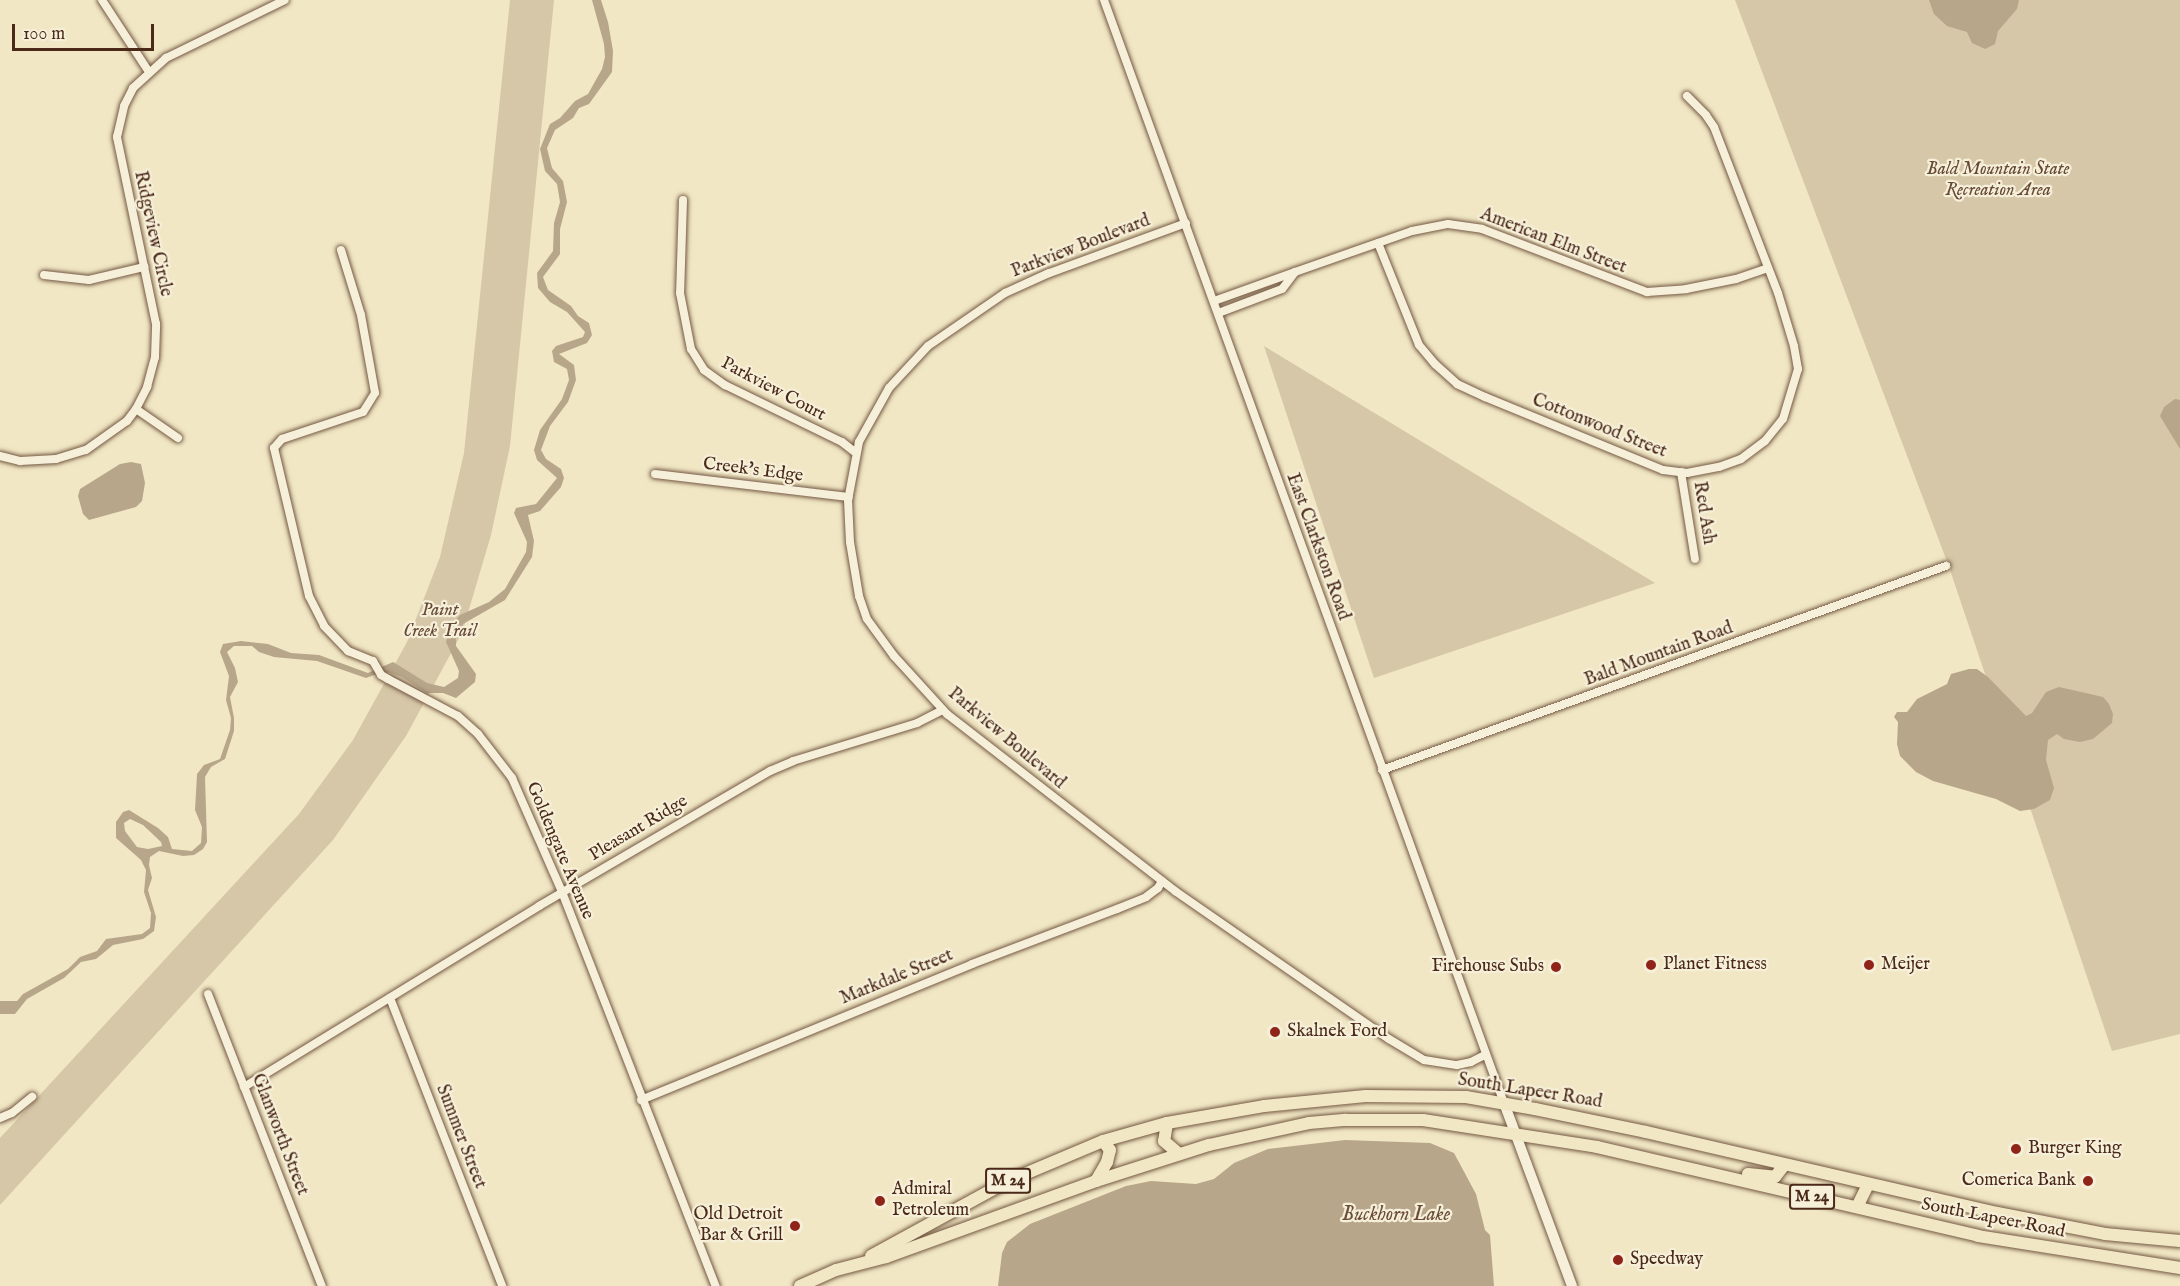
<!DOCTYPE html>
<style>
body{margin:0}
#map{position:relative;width:2180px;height:1286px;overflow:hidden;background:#f1e7c4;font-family:"IM FELL English",serif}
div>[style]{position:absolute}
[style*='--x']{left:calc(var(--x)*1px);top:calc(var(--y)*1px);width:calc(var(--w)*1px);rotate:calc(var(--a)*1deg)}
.green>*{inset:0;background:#d5c7a7}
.water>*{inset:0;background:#b8a68a}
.roads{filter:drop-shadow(0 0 2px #745843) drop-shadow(0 0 2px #745843)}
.street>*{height:8px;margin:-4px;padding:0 4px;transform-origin:4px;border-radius:4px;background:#f6efd9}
.secondary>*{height:10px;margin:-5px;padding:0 5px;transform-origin:5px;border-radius:5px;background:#f6efd9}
.primary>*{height:12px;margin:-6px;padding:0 6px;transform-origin:6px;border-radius:6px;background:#f1e7c4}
.dots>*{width:16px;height:16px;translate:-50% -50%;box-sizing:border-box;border:3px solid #f6efd9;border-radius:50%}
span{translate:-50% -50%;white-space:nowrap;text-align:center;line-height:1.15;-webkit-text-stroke:4.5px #f6efd9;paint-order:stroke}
.shield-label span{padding:2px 4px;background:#f6efd9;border:2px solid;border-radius:4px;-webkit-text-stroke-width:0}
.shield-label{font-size:16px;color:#4a2918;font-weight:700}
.park-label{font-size:18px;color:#664935;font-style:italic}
.street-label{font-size:18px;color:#4a2918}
.poi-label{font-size:18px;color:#4a2918}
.left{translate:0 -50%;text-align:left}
.right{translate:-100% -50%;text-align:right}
.water-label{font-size:20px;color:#6b4e3a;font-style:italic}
.scale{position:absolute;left:12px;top:24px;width:142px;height:27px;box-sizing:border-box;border:3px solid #4a2918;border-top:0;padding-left:8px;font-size:18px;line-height:21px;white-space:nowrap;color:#4a2918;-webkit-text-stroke:4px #f6efd9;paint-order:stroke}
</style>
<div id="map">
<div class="green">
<i style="clip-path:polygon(510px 0,554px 0,510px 446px,491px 535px,462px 633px,406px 736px,333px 840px,0 1205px,0 1138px,299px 814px,353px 740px,407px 642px,440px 557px,464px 453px)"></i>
<i style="clip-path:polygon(1735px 0,2180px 0,2180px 1034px,2112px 1051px,1949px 567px)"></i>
<i style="clip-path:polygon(1264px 346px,1655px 583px,1374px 678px)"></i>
</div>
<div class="water">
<i style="clip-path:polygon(evenodd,592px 0,601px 0,608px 22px,613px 51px,612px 72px,589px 104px,579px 108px,573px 118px,555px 130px,547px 148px,552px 168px,563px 181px,567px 202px,560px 229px,560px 254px,543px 277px,548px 290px,571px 306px,578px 316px,589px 323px,592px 335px,587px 343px,559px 354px,574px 365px,576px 380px,568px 402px,550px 426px,541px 450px,546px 459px,561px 469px,564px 478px,561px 487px,540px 511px,528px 515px,534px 541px,532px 557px,505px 600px,463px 624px,456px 635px,456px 646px,476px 674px,475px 682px,456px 698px,443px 693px,427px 693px,402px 677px,391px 673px,382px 672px,366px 678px,317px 661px,274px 657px,259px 652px,252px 646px,234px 646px,227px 652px,235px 668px,238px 682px,230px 697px,234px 718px,234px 731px,225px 759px,211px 767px,205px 777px,207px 842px,203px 849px,194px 855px,183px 856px,159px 851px,150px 857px,149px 865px,152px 878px,148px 890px,156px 917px,154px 931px,143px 939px,113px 945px,96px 959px,81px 962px,64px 978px,27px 999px,15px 1014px,0 1014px,0 1001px,17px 1001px,23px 994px,68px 969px,80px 957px,97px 951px,106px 939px,142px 934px,150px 928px,151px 913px,144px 892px,146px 870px,141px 860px,116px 838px,116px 822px,123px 812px,129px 810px,158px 828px,168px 837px,172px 849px,192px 851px,201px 843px,202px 827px,195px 810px,197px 774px,204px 765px,220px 759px,230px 730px,231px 718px,226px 700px,229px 676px,220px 652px,223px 644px,241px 641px,268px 644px,291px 653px,319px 655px,368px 673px,393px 662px,427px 683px,444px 687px,458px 678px,459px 671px,446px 642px,450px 626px,460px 615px,489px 602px,505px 589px,526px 552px,527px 542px,514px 513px,516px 508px,536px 504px,557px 478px,537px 460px,534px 450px,540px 430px,562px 399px,569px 380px,567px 369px,554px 362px,552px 351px,556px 346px,583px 337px,585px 332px,567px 312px,550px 302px,538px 288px,537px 273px,553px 251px,554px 223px,560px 202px,557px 184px,545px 171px,540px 149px,550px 124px,560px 118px,575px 101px,588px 94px,602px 69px,605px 57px,604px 44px,592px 0,130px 819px,143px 825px,161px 842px,162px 846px,148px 849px,137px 847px,125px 831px,124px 823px,130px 819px)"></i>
<i style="clip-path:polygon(1929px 0,2019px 0,2017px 9px,1998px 31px,1995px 44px,1985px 49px,1972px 43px,1967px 32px,1947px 26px,1934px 14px)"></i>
<i style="clip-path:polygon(2175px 399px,2180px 400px,2180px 449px,2160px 416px,2164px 407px)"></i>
<i style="clip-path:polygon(131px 462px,141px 464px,145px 483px,142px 501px,136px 507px,89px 520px,83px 514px,78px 496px,80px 489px,120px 464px)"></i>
<i style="clip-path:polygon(1969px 669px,1977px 669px,1988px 677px,2026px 716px,2032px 713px,2046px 692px,2059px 687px,2103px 697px,2109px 704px,2113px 714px,2112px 723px,2093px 739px,2080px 742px,2064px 739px,2057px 734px,2048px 740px,2046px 760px,2054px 788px,2050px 800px,2034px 809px,2020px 811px,1996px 799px,1933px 781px,1916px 772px,1900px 756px,1897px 744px,1898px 722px,1894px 717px,1897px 712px,1907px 712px,1917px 699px,1947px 684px,1951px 674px)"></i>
<i style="clip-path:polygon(1345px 1140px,1430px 1143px,1454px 1153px,1476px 1194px,1485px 1230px,1490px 1235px,1494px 1286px,998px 1286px,1002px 1253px,1007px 1242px,1030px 1224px,1126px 1186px,1151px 1181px,1196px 1184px,1214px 1179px,1234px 1163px,1268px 1149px)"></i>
</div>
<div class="roads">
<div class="street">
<i style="--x:102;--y:0;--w:86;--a:56.9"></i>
<i style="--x:1104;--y:0;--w:1173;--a:70.07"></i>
<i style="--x:683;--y:200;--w:93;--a:91.8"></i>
<i style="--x:680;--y:293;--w:57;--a:78.9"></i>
<i style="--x:691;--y:349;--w:25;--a:58"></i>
<i style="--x:704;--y:370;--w:26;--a:36"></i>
<i style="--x:725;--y:385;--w:130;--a:26"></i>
<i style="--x:842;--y:442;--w:16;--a:38"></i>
<i style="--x:1186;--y:223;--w:146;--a:159.9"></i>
<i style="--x:1049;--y:273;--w:48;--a:155.6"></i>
<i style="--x:1005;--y:293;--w:93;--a:145.5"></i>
<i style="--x:928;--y:346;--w:57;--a:132.9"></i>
<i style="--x:889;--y:388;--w:62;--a:119.1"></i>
<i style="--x:859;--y:442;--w:59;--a:100.7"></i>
<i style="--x:848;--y:500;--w:42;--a:87.3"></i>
<i style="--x:850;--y:542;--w:55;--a:80.5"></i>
<i style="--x:859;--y:596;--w:24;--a:71"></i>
<i style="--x:867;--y:619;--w:46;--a:53.9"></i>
<i style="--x:894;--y:656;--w:79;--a:47.6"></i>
<i style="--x:947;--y:714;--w:289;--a:37.8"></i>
<i style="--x:1175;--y:891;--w:260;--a:34.7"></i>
<i style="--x:1389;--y:1039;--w:41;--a:31"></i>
<i style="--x:1424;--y:1060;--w:33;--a:9"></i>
<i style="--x:1457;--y:1065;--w:14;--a:-12"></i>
<i style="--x:1471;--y:1062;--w:16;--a:-27"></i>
<i style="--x:1378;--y:243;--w:110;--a:68.1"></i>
<i style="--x:1419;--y:345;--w:25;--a:50"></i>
<i style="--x:1435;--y:364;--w:30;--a:42"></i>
<i style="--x:1457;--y:384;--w:31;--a:25"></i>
<i style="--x:1485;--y:397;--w:192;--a:22.3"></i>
<i style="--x:1663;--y:470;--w:24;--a:7"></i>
<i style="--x:1687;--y:473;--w:33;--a:-11"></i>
<i style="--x:1719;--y:467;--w:23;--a:-20"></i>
<i style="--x:1741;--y:459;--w:30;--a:-37"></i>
<i style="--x:1765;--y:441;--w:28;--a:-51"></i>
<i style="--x:1783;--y:419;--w:52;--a:-73.3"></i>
<i style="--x:1798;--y:369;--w:23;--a:-100"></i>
<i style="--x:1794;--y:346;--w:55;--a:-106.8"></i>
<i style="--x:1778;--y:293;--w:178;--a:-111.1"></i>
<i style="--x:1714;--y:127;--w:14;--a:-124"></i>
<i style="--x:1706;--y:115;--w:27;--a:-135"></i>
<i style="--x:341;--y:250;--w:68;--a:72.9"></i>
<i style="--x:361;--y:315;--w:79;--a:79.8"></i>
<i style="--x:375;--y:393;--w:22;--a:122"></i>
<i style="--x:363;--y:412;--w:85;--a:161.6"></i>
<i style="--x:282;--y:439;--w:12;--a:132"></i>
<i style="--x:274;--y:448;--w:152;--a:76.7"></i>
<i style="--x:309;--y:596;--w:34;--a:63"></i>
<i style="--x:324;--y:626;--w:35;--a:46"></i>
<i style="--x:348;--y:651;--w:27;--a:22"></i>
<i style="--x:373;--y:661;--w:16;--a:60"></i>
<i style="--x:381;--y:675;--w:8;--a:30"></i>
<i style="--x:388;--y:679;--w:79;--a:27.9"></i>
<i style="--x:458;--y:716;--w:27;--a:42"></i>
<i style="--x:478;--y:734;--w:56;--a:52.3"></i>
<i style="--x:512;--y:778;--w:124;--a:66.3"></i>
<i style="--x:562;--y:892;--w:423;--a:68.7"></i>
<i style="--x:1295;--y:272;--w:124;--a:-19.3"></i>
<i style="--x:1412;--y:231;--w:37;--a:-11"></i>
<i style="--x:1448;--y:224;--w:34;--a:8"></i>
<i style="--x:1482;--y:229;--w:177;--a:20.9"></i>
<i style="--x:1647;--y:292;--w:39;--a:-4"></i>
<i style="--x:1686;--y:289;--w:51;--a:-11.3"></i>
<i style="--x:1736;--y:279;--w:34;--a:-19"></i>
<i style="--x:44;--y:275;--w:45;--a:6.3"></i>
<i style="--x:89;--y:280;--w:57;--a:-13.3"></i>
<i style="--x:1214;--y:301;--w:86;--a:-19.7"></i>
<i style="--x:1295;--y:272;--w:21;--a:127"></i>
<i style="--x:1282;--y:289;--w:68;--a:159.4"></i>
<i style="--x:136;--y:409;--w:51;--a:34.6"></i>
<i style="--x:0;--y:456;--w:21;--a:14"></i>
<i style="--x:20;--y:461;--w:36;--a:-3"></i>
<i style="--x:56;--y:459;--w:31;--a:-17"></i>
<i style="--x:86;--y:450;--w:50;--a:-35.3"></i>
<i style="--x:127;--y:421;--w:15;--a:-53"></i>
<i style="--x:136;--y:409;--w:25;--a:-63"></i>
<i style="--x:147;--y:387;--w:31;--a:-75"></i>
<i style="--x:155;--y:357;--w:33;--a:-88"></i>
<i style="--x:156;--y:324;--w:191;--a:-101.8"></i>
<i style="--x:117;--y:137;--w:32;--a:-77"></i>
<i style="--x:124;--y:106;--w:20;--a:-63"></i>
<i style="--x:133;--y:88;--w:45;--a:-42.3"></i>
<i style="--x:166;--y:58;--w:132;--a:-26"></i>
<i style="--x:1681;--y:472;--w:88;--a:80.9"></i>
<i style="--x:655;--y:474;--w:195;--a:6.8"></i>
<i style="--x:1382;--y:770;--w:600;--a:-19.89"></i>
<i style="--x:208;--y:994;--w:313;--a:68.7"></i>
<i style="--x:390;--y:998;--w:309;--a:68.7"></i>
<i style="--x:244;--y:1087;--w:346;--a:-31.5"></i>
<i style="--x:539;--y:906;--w:268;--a:-30.3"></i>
<i style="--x:770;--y:771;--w:25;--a:-23"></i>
<i style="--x:793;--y:761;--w:130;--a:-17"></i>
<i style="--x:917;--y:723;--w:29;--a:-27"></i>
<i style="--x:641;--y:1100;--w:358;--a:-22.3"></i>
<i style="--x:972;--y:964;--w:155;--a:-20.8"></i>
<i style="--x:1117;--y:909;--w:31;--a:-22"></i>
<i style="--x:1146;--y:897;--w:15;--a:-37"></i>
<i style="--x:1158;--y:888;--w:8;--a:-60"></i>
<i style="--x:0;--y:1118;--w:13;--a:-23"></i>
<i style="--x:12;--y:1113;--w:26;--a:-39"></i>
</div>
<div class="secondary">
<i style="--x:1504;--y:1103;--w:195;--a:69.6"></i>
</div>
<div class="primary">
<i style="--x:1167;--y:1123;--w:18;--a:99"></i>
<i style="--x:1164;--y:1141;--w:20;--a:41"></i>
<i style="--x:1748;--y:1174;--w:27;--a:6"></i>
<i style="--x:1775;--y:1177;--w:15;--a:-53"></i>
<i style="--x:1096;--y:1181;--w:22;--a:-60"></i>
<i style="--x:1107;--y:1162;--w:12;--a:-76"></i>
<i style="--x:1110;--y:1150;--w:11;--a:-128"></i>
<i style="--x:1857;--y:1207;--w:25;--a:-64"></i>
<i style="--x:871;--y:1256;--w:156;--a:-28.7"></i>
<i style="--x:1008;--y:1181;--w:103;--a:-22.8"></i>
<i style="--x:1103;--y:1141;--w:66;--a:-15.7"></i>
<i style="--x:1167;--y:1123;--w:98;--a:-9.9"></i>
<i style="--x:1264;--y:1106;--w:102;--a:-5.6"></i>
<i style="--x:1366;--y:1096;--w:100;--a:0.6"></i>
<i style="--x:1466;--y:1097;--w:70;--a:9.9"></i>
<i style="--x:1535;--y:1109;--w:113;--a:11.7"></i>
<i style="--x:1646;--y:1132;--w:350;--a:13"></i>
<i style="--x:1987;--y:1211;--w:120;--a:11"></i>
<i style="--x:2105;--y:1234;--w:75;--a:5.3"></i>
<i style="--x:800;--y:1286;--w:39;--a:-24"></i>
<i style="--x:836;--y:1270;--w:52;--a:-14.6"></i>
<i style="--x:886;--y:1257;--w:223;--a:-19.9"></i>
<i style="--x:1096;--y:1181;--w:119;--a:-17.7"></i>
<i style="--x:1209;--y:1145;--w:102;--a:-12.4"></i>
<i style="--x:1309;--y:1123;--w:37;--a:-5"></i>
<i style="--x:1346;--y:1120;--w:77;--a:0"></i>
<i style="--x:1423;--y:1120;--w:176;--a:8.8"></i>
<i style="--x:1597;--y:1147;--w:391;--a:13.1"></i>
<i style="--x:1978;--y:1236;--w:205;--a:9"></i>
</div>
</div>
<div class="dots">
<i style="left:1651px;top:965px;background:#8f2418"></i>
<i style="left:1869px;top:965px;background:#8f2418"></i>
<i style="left:1556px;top:967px;background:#8f2418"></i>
<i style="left:1275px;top:1032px;background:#8f2418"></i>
<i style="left:2016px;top:1149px;background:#8f2418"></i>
<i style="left:2088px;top:1181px;background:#8f2418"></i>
<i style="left:880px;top:1201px;background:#8f2418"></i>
<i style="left:795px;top:1226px;background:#8f2418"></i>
<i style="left:1618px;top:1260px;background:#8f2418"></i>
</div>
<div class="shield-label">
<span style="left:1008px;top:1181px">M 24</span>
<span style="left:1812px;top:1197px">M 24</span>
</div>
<div class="park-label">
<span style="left:1998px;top:181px">Bald Mountain State<br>Recreation Area</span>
<span style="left:440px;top:622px">Paint<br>Creek Trail</span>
</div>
<div class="street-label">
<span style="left:152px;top:234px;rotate:78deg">Ridgeview Circle</span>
<span style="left:1553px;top:242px;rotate:21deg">American Elm Street</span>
<span style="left:1081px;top:247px;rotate:-21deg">Parkview Boulevard</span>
<span style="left:773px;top:390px;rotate:28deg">Parkview Court</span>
<span style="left:1599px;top:427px;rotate:22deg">Cottonwood Street</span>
<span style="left:753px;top:471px;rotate:7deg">Creek's Edge</span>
<span style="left:1703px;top:513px;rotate:81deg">Red Ash</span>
<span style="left:1317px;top:547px;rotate:70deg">East Clarkston Road</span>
<span style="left:1659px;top:655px;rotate:-20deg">Bald Mountain Road</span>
<span style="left:1006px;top:739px;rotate:40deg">Parkview Boulevard</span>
<span style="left:639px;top:829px;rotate:-31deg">Pleasant Ridge</span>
<span style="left:559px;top:851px;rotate:67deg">Goldengate Avenue</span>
<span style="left:897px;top:978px;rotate:-22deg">Markdale Street</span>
<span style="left:1530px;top:1092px;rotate:9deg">South Lapeer Road</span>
<span style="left:279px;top:1135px;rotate:69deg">Glanworth Street</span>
<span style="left:460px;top:1137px;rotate:69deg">Summer Street</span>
<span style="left:1993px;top:1219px;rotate:11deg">South Lapeer Road</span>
</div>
<div class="poi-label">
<span class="left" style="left:1663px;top:965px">Planet Fitness</span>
<span class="left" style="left:1881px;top:965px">Meijer</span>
<span class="right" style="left:1544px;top:967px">Firehouse Subs</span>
<span class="left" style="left:1287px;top:1032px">Skalnek Ford</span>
<span class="left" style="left:2028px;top:1149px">Burger King</span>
<span class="right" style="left:2076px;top:1181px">Comerica Bank</span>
<span class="left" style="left:892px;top:1201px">Admiral<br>Petroleum</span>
<span class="right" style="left:783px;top:1226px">Old Detroit<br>Bar &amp; Grill</span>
<span class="left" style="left:1630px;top:1260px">Speedway</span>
</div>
<div class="water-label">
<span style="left:1396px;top:1214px">Buckhorn Lake</span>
</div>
<div class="scale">100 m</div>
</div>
